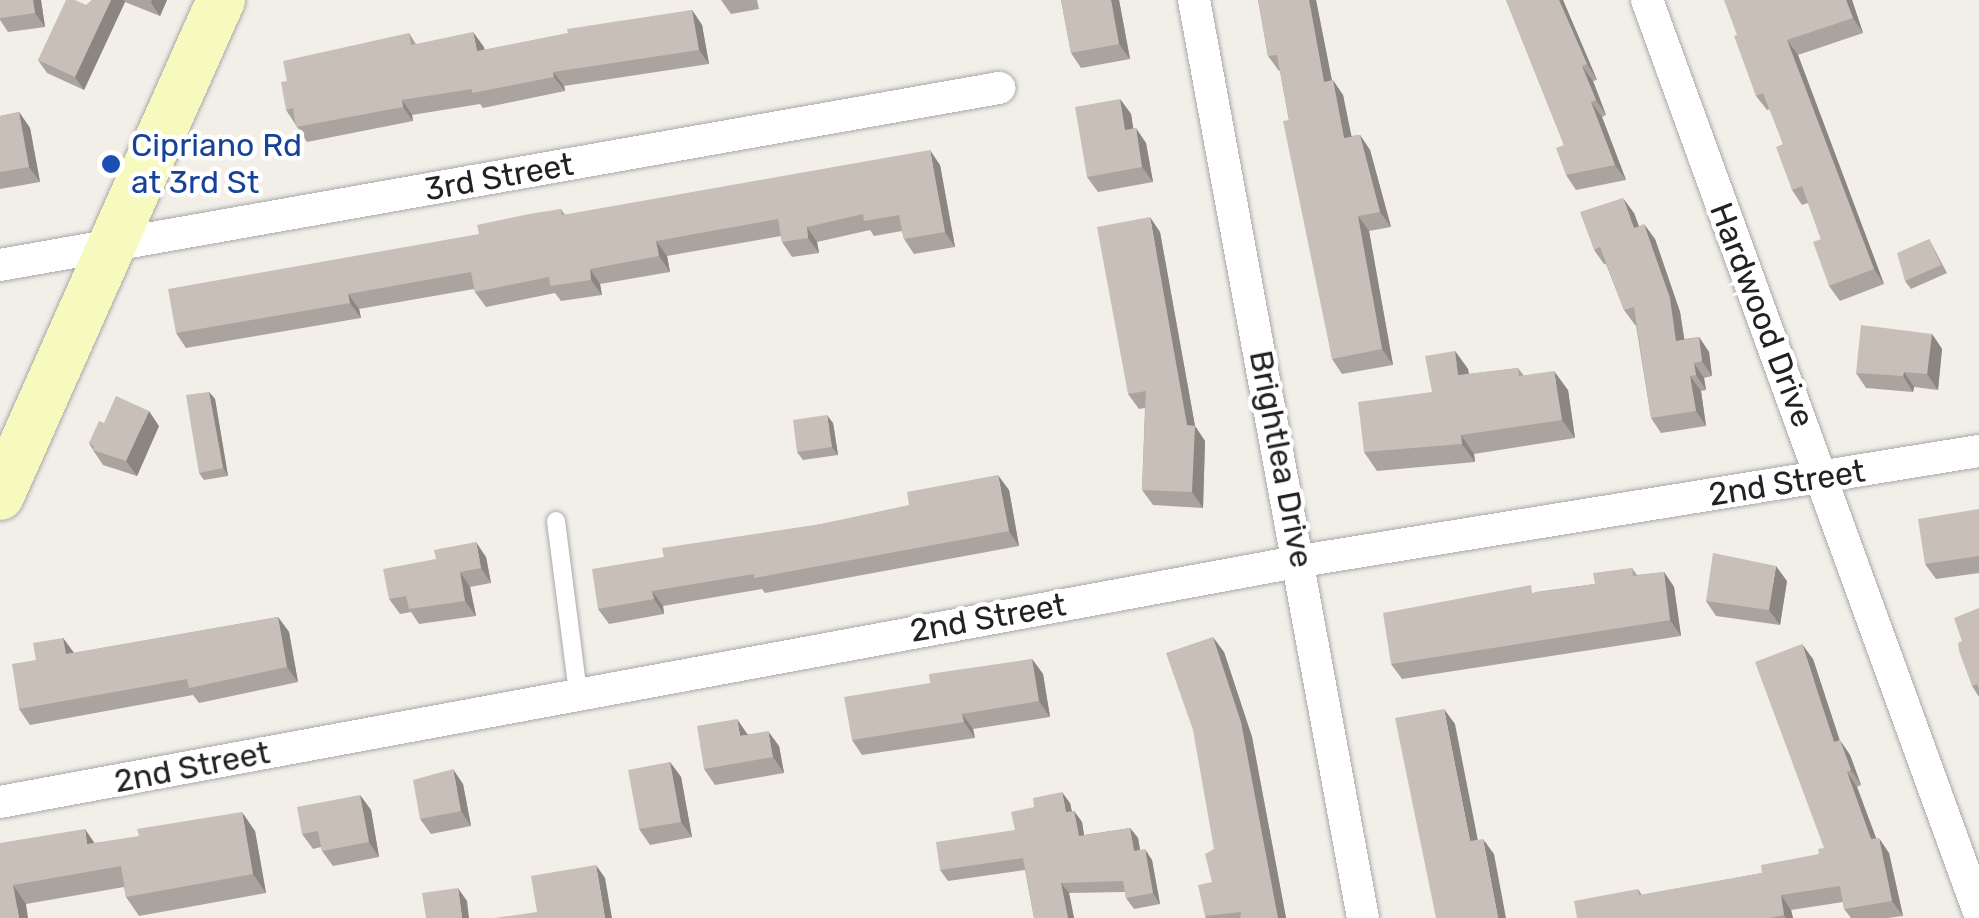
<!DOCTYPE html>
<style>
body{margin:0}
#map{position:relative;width:1979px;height:918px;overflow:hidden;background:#f2efe9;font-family:Rubik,sans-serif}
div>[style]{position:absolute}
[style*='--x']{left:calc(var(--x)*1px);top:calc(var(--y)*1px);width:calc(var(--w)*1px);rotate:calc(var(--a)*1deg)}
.roads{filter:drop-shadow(0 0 2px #a9a9a9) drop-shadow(0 0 2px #a9a9a9)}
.lane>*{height:18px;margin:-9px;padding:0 9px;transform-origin:9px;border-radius:9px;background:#fff}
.street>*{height:32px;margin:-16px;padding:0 16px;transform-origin:16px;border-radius:16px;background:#fff}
.secondary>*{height:48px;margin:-24px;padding:0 24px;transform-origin:24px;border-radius:24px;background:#f7fabf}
.wall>*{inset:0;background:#aba49e}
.shaded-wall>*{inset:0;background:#8b8681}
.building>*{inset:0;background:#c7bfb8}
.dots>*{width:28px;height:28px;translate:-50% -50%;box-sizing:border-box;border:5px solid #fff;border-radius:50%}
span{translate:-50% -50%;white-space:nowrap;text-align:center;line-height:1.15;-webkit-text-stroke:9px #fff;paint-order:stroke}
.transit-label{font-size:32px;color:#164399}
.left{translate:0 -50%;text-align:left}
.street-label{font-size:32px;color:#222}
</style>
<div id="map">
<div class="roads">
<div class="lane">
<i style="--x:556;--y:521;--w:173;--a:82.7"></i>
</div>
<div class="street">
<i style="--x:1194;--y:0;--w:933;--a:79.57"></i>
<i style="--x:1647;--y:0;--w:971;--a:70"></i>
<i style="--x:0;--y:265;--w:1015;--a:-10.05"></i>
<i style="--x:0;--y:802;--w:1323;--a:-10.49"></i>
<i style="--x:1301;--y:561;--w:687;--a:-9.22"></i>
</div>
<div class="secondary">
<i style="--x:0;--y:496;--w:543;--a:-65.98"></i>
</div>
</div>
<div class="wall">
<i style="clip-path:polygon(0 0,41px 0,45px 27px,8px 32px,0 20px)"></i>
<i style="clip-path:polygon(92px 0,167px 0,160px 16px,125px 2px,84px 90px,47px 73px,38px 60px)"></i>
<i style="clip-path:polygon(721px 0,757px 0,759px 9px,731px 14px)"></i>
<i style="clip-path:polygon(1061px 0,1119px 0,1130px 59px,1081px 68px,1071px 53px)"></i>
<i style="clip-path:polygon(1258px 0,1316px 0,1332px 80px,1343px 95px,1351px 136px,1360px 135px,1370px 150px,1391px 227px,1369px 231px,1393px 365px,1342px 374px,1332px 359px,1280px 71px,1279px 71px,1268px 56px)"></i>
<i style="clip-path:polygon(1506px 0,1563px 0,1597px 80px,1593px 81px,1606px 115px,1602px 117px,1626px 180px,1576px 190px,1566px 175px,1564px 145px)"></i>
<i style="clip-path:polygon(1852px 0,1863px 33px,1798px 55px,1884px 284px,1840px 301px,1829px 286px,1821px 239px,1808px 203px,1802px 205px,1792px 190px,1783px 144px,1770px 109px,1767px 110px,1756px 96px,1737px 35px)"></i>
<i style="clip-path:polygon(692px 10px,702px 25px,709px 64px,564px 86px,565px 91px,483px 108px,480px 104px,412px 115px,413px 121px,307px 142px,286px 110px,287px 81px,409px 33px,416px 44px,484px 47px,484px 50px)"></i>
<i style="clip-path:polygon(1120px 99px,1131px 114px,1133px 128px,1146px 143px,1153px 182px,1098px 192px,1087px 177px)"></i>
<i style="clip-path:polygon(19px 112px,30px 128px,40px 182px,0 189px,0 116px)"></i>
<i style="clip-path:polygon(940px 165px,955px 247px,914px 254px,904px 239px,902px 231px,874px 236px,870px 230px,817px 242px,819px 253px,792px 257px,782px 242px,781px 236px,667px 256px,670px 272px,600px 284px,602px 295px,561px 301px,555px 293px,486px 307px,475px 292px,474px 289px,359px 309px,361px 318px,186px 348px,176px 333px,561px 209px,565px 215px)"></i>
<i style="clip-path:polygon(1634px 213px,1638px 226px,1655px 239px,1680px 312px,1684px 339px,1699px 337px,1709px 352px,1712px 376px,1704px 378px,1706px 390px,1701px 391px,1706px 426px,1661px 433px,1651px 418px,1636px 325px,1635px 325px,1624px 310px,1606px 264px,1604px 264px,1594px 250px)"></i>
<i style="clip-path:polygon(1160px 232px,1195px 426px,1205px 441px,1203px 508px,1153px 505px,1142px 490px,1145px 408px,1139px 409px,1128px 394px)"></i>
<i style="clip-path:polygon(1929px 239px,1947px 273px,1911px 289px,1905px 281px)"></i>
<i style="clip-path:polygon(1932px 334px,1942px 349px,1938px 390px,1914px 387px,1913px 392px,1866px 388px,1856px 373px)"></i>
<i style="clip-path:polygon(1455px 351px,1468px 369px,1469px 374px,1518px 368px,1524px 376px,1568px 390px,1575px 438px,1474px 454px,1475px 462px,1377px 471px,1364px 452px,1432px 392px)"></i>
<i style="clip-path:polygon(209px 392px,215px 399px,228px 476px,204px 480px,199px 473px)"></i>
<i style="clip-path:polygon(104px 423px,159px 426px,137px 476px,103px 465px,93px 450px,89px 443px)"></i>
<i style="clip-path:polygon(833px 423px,838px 455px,803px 460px,797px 452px)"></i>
<i style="clip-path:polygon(1009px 490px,1019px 546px,765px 593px,762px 589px,663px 606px,664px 614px,609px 624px,598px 609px,664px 557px,821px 524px)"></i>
<i style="clip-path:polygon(1979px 509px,1979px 573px,1936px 579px,1925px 564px)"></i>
<i style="clip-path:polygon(486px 557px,491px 583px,470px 587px,476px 616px,419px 624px,411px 612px,400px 614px,389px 599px)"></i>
<i style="clip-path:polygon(1632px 568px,1637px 575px,1664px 572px,1674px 587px,1681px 636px,1402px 679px,1391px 664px,1536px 592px,1595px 584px)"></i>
<i style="clip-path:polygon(1787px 581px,1780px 625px,1716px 616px,1706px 601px)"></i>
<i style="clip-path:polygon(1979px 608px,1979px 697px,1972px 686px,1962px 641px)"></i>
<i style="clip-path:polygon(278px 617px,289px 632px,298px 682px,199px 703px,193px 695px,30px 725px,19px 709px,36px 660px,63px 638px,74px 653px)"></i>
<i style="clip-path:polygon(1224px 652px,1252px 737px,1286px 918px,1206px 918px,1205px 916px,1212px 882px,1214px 849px)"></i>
<i style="clip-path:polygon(1032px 659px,1043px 674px,1050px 717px,973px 729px,975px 738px,862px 755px,852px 740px,930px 683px)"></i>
<i style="clip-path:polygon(1813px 659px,1839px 740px,1850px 755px,1861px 785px,1857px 787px,1876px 838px,1889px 853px,1903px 916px,1888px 918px,1851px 918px,1844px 909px,1843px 902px,1791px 910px,1793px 918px,1577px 918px,1638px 889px,1642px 895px,1762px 873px,1819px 854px,1824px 848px)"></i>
<i style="clip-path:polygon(748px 734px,779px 746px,784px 773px,715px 785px,704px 769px)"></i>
<i style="clip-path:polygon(670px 762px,681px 777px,692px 837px,650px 845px,639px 829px)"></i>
<i style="clip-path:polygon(463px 784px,471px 826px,431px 834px,420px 819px)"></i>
<i style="clip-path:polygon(360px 795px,371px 810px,379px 857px,333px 866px,322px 851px,321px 847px,313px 849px,302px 834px)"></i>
<i style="clip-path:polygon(1070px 803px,1072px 811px,1074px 811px,1082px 822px,1084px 835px,1130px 828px,1138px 838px,1140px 850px,1152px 860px,1160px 904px,1134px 909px,1126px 898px,1125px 892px,1069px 893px,1074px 918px,1034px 918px,1025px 870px,948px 881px,940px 870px)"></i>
<i style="clip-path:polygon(255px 831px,266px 893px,139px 916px,126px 897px,124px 887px,26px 904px,0 918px,0 843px,94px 843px)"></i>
</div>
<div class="shaded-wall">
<i style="clip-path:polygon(33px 0,41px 0,45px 27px,35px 13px)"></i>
<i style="clip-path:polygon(111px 0,124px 0,125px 2px,84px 90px,75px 77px)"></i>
<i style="clip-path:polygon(152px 0,167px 0,160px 16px,151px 3px)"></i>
<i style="clip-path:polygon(1111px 0,1119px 0,1130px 59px,1119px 44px)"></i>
<i style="clip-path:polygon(1309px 0,1316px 0,1335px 97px,1324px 82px)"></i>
<i style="clip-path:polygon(1559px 0,1563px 0,1597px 80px,1587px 64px)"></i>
<i style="clip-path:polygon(1846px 0,1852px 0,1863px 33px,1853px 18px)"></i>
<i style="clip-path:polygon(692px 10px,702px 25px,709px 64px,699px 50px)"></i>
<i style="clip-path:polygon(473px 32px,484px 47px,488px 66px,477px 51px)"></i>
<i style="clip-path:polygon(1787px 40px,1798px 55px,1884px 284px,1874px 269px)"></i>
<i style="clip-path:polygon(1582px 66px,1593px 81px,1606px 115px,1596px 100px)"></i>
<i style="clip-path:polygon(553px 72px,564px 86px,565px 91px,554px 77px)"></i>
<i style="clip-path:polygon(1333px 80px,1343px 95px,1355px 153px,1344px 138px)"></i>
<i style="clip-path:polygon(1120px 99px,1131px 114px,1136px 145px,1125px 130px)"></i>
<i style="clip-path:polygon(402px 100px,412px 115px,413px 121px,403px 107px)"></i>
<i style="clip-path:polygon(1591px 102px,1602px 117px,1626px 180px,1615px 165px)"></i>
<i style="clip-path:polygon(19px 112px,30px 128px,40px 182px,29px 167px)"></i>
<i style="clip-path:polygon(1136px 128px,1146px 143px,1153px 182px,1142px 167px)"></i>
<i style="clip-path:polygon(1360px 135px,1370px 150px,1391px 227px,1380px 212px)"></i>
<i style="clip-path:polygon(930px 150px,940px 165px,955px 247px,945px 232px)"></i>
<i style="clip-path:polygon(1623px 198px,1634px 213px,1645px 242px,1634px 228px)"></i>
<i style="clip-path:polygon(1358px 216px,1369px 231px,1393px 365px,1382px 349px)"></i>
<i style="clip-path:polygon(1150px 217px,1160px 232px,1195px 426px,1205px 441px,1203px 508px,1192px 492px,1187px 425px)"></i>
<i style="clip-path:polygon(1644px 224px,1655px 239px,1680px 312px,1687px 356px,1676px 341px)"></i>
<i style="clip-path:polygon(807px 227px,817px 242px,819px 253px,808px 238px)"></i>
<i style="clip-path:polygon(656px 241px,667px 256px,670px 272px,659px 256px)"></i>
<i style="clip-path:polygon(590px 269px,600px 284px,602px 295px,591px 280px)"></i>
<i style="clip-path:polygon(348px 294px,359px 309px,361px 318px,350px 303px)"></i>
<i style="clip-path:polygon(1932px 334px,1942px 349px,1938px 390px,1927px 374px)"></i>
<i style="clip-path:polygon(1699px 337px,1709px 352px,1712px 376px,1702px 361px)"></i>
<i style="clip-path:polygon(1455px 351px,1468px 369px,1472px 394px,1458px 375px)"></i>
<i style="clip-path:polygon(1694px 363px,1704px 378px,1706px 390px,1696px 375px)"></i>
<i style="clip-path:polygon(1554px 371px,1568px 390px,1575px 438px,1562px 420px)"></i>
<i style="clip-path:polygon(1904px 372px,1914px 387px,1913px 392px,1903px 376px)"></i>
<i style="clip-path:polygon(1690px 376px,1701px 391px,1706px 426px,1696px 411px)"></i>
<i style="clip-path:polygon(209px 392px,215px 399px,228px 476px,223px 468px)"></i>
<i style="clip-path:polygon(149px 411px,159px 426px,137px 476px,126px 461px)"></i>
<i style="clip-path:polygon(827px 415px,833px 423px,838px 455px,832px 447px)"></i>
<i style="clip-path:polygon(1461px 435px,1474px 454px,1475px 462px,1462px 444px)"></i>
<i style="clip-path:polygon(998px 475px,1009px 490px,1019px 546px,1009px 531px)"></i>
<i style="clip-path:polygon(476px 542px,486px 557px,491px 583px,481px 568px)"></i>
<i style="clip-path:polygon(1776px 566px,1787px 581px,1780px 625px,1769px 610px)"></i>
<i style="clip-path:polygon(460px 572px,470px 587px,476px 616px,465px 601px)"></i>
<i style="clip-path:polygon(1664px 572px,1674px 587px,1681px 636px,1670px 620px)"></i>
<i style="clip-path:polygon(652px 591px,663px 606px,664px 614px,654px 599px)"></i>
<i style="clip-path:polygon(278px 617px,289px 632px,298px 682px,287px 667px)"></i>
<i style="clip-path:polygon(1213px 637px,1224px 652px,1252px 737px,1286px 918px,1278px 918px)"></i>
<i style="clip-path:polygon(63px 638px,74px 653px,66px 654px)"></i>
<i style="clip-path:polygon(1802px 644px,1813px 659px,1845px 756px,1834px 742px)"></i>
<i style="clip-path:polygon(1032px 659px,1043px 674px,1050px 717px,1039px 701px)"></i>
<i style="clip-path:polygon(1444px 709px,1455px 724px,1481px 856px,1470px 841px)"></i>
<i style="clip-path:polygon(962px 714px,973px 729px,975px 738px,964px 722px)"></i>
<i style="clip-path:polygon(737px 719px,748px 735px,740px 736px)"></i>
<i style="clip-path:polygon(768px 731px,779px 746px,784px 773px,773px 757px)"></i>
<i style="clip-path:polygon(1840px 740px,1850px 755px,1861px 785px,1851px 770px)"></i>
<i style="clip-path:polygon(670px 762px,681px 777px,692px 837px,681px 822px)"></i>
<i style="clip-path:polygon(453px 769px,463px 784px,471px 826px,461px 811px)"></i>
<i style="clip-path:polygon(1847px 772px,1857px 787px,1882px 854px,1871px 839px)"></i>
<i style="clip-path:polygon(1062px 792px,1070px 803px,1074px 823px,1066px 812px)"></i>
<i style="clip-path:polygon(360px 795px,371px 810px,379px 857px,369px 842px)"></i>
<i style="clip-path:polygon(1074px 811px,1082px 822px,1086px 847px,1079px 836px)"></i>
<i style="clip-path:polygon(242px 812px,255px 831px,266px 893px,253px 874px)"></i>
<i style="clip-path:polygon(1130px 828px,1138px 838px,1142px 862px,1134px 851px)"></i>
<i style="clip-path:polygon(85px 829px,98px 848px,87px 844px)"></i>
<i style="clip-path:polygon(1879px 838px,1889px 853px,1903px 916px,1892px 901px)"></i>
<i style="clip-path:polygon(1483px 839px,1494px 854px,1506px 918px,1498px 918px)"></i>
<i style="clip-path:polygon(1145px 849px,1152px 860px,1160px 904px,1153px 893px)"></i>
<i style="clip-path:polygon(596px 865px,605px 878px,612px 918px,605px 918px)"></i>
<i style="clip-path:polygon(1061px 883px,1069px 893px,1074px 918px,1068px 918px)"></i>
<i style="clip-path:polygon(13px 885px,26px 904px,28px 918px,19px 918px)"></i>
<i style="clip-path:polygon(458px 888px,467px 901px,469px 918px,462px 918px)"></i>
<i style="clip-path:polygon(1781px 895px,1791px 910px,1793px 918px,1786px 918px,1784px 915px)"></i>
</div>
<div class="building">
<i style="clip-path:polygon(0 0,33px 0,35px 13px,0 18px)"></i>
<i style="clip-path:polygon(66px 0,75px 0,86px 5px,92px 0,111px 0,75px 77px,38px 60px)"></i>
<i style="clip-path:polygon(1061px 0,1111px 0,1119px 44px,1071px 53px)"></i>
<i style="clip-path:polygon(1258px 0,1309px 0,1324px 82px,1333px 80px,1344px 138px,1360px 135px,1380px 212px,1358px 216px,1382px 349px,1332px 359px,1283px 121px,1289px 120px,1277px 55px,1268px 56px)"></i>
<i style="clip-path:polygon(1506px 0,1559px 0,1587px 64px,1582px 66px,1596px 100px,1591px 102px,1615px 165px,1566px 175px,1556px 148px,1564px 145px)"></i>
<i style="clip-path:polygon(1724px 0,1846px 0,1853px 18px,1787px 40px,1874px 269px,1829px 286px,1813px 242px,1821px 239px,1802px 186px,1792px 190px,1776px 147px,1783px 144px,1763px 93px,1756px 96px,1734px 36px,1737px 35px)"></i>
<i style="clip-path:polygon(692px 10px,699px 50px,553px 72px,554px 77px,472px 93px,472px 89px,402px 100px,403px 107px,296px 127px,293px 108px,286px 110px,281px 82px,287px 81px,283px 61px,409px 33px,411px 45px,473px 32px,477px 51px,568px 33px,567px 29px)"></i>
<i style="clip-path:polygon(1120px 99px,1125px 130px,1136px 128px,1142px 167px,1087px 177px,1075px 107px)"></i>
<i style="clip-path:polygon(19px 112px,29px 167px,0 172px,0 116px)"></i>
<i style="clip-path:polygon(930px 150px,945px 232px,904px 239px,899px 215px,864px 221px,863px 214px,807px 227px,808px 238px,782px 242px,778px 219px,656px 241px,659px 256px,590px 269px,591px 280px,550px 286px,549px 277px,475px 292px,471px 272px,348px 294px,350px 303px,176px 333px,168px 289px,479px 234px,477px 225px,529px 214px,561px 209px,562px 215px)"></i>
<i style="clip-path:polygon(1623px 198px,1634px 228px,1644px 224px,1670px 298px,1676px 341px,1699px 337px,1702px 361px,1694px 363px,1696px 375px,1690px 376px,1696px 411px,1651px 418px,1634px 307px,1624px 310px,1600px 247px,1594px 250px,1580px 212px)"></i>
<i style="clip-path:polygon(1150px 217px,1187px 425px,1195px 426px,1192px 492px,1142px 490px,1146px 391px,1128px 394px,1097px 227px)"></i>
<i style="clip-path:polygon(1929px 239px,1941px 265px,1905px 281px,1897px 253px)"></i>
<i style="clip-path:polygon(1861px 325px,1932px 334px,1927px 374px,1904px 372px,1903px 376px,1856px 373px)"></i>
<i style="clip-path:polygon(1455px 351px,1458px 375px,1518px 368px,1519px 376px,1554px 371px,1562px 420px,1461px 435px,1462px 444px,1364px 452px,1358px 402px,1432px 392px,1425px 356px)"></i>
<i style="clip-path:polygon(209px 392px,223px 468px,199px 473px,186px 395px)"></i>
<i style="clip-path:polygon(116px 396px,149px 411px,126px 461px,93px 450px,94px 446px,89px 443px,99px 421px,104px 423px)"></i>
<i style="clip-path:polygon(827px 415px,832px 447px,797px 452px,793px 420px)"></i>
<i style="clip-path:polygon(998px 475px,1009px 531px,754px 578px,754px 574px,652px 591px,654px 599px,598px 609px,592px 569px,664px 557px,662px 548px,821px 524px,909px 505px,907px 492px)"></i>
<i style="clip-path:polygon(1979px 509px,1979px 556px,1925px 564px,1918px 519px)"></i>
<i style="clip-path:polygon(476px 542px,481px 568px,460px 572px,465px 601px,409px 609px,406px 596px,389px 599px,383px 569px,436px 559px,434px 550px)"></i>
<i style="clip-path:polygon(1713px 553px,1776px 566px,1769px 610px,1706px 601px)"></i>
<i style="clip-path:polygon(1632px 568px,1633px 576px,1664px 572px,1670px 620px,1391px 664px,1383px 613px,1531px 585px,1532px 593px,1595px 584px,1593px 573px)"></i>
<i style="clip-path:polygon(1979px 608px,1979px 689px,1977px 684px,1972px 686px,1959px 651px,1958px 643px,1962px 641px,1954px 618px)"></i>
<i style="clip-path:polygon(278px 617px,287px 667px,189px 688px,187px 679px,19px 709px,12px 664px,36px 660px,33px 643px,63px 638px,66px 654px)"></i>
<i style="clip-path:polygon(1213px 637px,1241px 722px,1278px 918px,1240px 918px,1241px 912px,1205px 916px,1198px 885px,1212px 882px,1205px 854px,1214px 849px,1193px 730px,1166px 653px)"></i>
<i style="clip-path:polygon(1802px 644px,1834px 742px,1840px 740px,1851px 770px,1847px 772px,1871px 839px,1879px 838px,1892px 901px,1844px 909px,1840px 886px,1781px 895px,1784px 915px,1769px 918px,1577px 918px,1574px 901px,1638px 889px,1639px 895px,1762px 873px,1761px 865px,1819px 854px,1818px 849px,1824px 848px,1755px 662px)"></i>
<i style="clip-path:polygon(1032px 659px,1039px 701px,962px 714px,964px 722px,852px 740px,844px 697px,930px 683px,929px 674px)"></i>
<i style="clip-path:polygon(1444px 709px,1470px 841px,1483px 839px,1498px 918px,1436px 918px,1395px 718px)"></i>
<i style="clip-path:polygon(737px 719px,740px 736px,768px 731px,773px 757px,704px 769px,697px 726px)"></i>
<i style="clip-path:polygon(670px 762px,681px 822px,639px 829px,628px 770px)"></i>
<i style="clip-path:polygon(453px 769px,461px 811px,420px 819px,413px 780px)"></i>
<i style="clip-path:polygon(1062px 792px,1066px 812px,1074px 811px,1079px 836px,1130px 828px,1134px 851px,1145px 849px,1153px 893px,1126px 898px,1123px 881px,1061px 883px,1068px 918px,1034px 918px,1023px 858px,940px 870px,936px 842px,1015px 830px,1011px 812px,1034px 807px,1033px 798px)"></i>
<i style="clip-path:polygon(360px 795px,369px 842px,322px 851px,318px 831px,302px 834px,297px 807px)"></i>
<i style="clip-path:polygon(242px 812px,253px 874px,126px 897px,121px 866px,13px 885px,19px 918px,0 918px,0 843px,85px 829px,87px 844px,139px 836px,137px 829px)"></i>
<i style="clip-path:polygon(596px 865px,605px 918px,495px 918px,537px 912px,531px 876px)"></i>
<i style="clip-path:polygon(458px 888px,462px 918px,426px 918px,422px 893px)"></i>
</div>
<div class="dots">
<i style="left:111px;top:164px;background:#1a4fb4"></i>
</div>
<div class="transit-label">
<span class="left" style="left:131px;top:164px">Cipriano Rd<br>at 3rd St</span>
</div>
<div class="street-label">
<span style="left:499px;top:177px;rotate:-10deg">3rd Street</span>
<span style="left:1762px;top:315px;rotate:69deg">Hardwood Drive</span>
<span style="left:1281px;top:459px;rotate:79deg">Brightlea Drive</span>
<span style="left:1787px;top:483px;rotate:-9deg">2nd Street</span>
<span style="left:988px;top:618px;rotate:-10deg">2nd Street</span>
<span style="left:192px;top:767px;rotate:-11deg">2nd Street</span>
</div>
</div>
